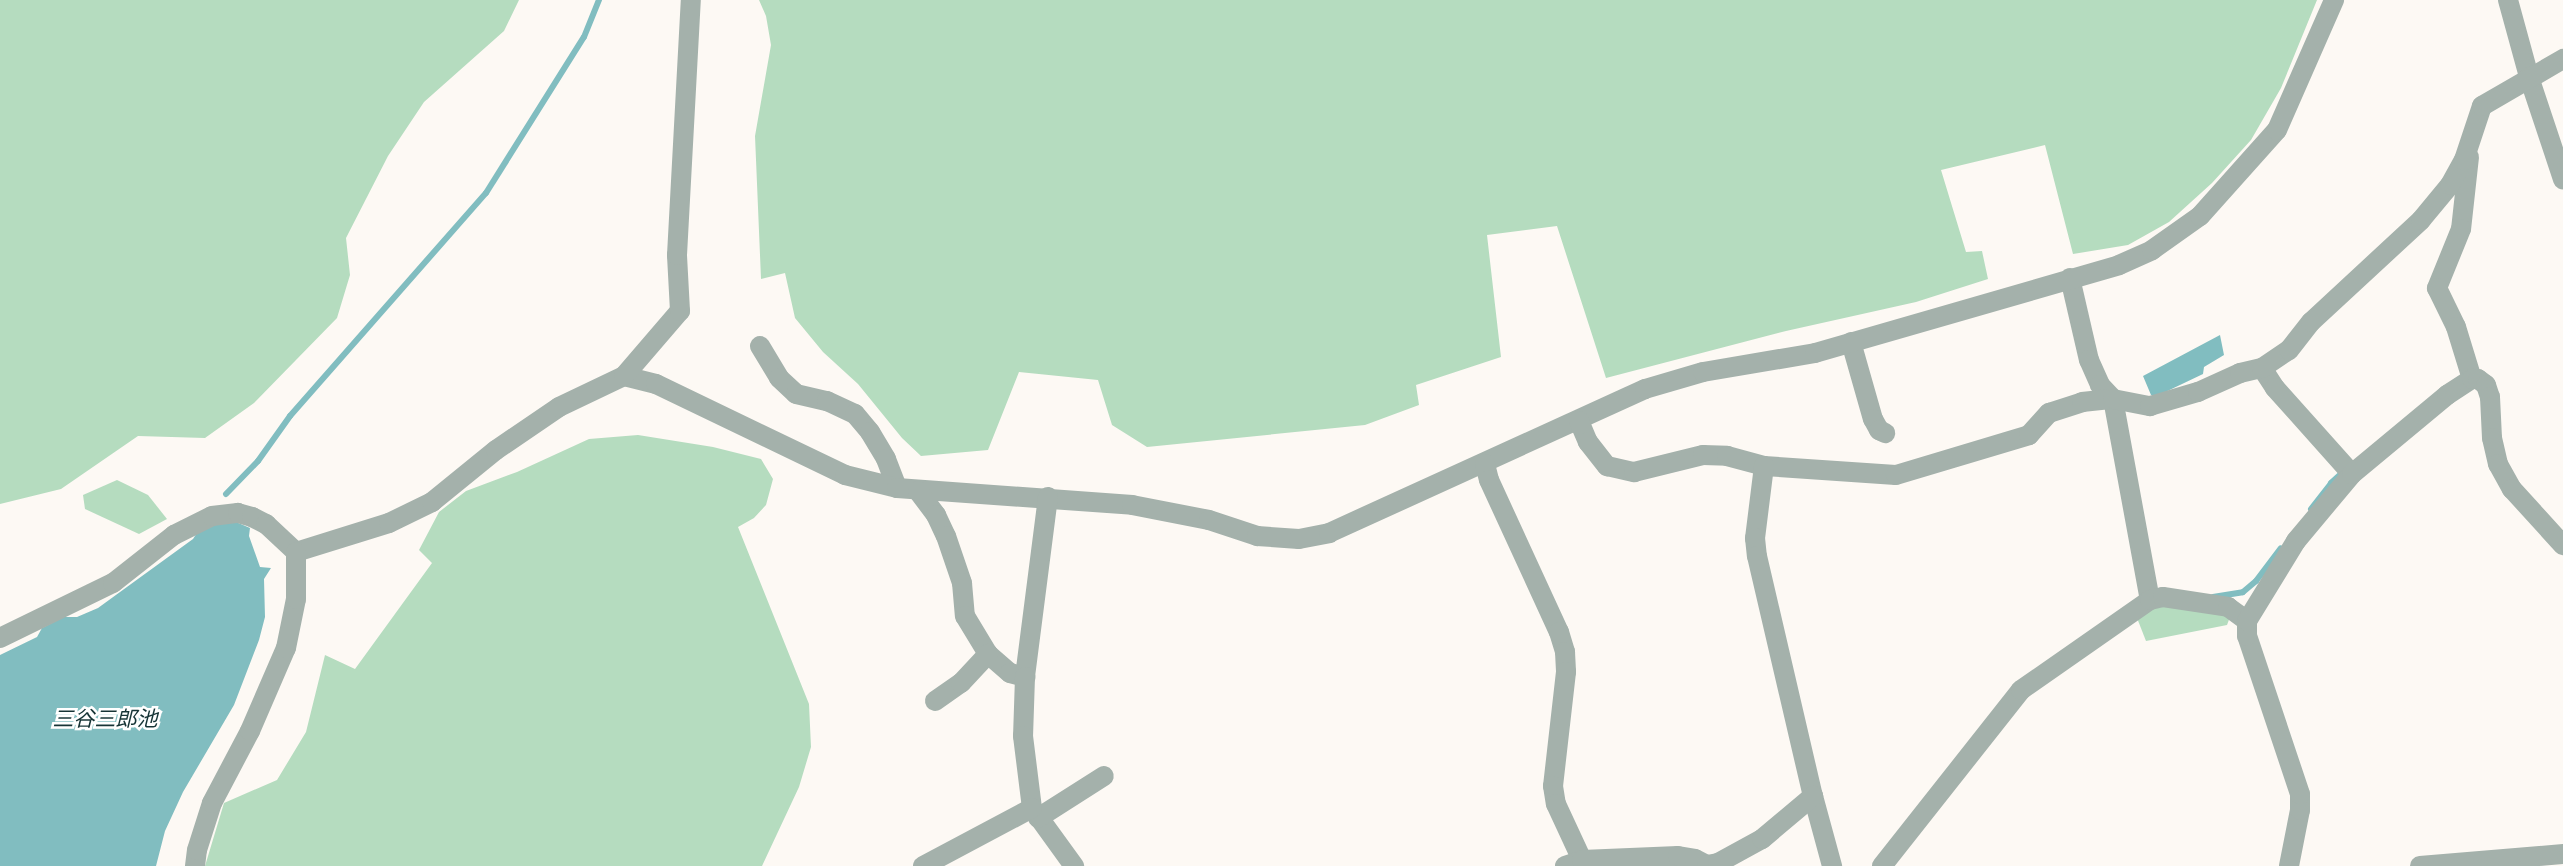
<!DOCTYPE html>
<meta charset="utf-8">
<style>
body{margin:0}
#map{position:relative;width:2563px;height:866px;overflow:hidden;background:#fdf9f4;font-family:Rubik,"Noto Sans JP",sans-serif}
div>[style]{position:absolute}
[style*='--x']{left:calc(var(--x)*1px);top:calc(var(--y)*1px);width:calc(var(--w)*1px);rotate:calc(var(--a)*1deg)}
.green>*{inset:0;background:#b5dcbf}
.water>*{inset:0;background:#81bdc0}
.stream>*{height:6px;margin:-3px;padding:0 3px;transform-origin:3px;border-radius:3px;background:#81bdc0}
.street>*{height:20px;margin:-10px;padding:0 10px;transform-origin:10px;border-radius:10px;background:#a4b1ab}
span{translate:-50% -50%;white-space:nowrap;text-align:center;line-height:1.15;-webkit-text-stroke:5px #fff;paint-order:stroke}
.water-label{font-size:21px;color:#163436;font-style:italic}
</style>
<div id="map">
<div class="green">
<i style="clip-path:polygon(0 0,519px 0,504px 31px,424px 102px,388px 156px,346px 238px,350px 275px,337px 318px,254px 403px,205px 438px,138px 436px,61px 489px,0 504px)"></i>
<i style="clip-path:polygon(759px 0,2317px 0,2281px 88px,2251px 140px,2212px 183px,2169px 222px,2128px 245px,2073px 254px,2045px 145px,1941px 170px,1966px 252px,1982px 251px,1988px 279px,1916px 302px,1786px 331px,1606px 378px,1557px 226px,1487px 235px,1501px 357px,1416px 385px,1419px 405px,1365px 425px,1147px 447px,1112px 425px,1098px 380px,1019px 372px,988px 450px,921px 456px,902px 438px,858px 384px,823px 352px,795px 318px,785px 273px,761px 279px,755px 136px,771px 45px,766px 16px)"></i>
<i style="clip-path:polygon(638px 435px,713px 447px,761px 459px,773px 479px,766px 505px,754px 518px,738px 527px,809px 704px,811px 747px,799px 787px,762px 866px,205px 866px,224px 803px,277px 780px,306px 732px,325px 655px,355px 669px,432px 563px,419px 550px,439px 512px,466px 491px,517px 472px,589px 439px)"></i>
<i style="clip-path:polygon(117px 480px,148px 495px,167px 519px,139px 534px,85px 509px,83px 495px)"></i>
<i style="clip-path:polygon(2160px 602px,2230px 617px,2227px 625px,2146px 641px,2137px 618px)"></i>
</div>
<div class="water">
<i style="clip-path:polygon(2220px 335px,2224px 355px,2204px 367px,2203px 374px,2159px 395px,2151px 395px,2143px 376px)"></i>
<i style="clip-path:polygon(206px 519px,236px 522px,250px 528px,249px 536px,260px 567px,271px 568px,264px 579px,265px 617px,259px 640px,234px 705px,183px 792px,165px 831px,156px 866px,0 866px,0 655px,37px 637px,42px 628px,64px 617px,77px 617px,98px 608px,193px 539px)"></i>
</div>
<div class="stream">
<i style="--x:226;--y:494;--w:46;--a:-45.9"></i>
<i style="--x:258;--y:461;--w:55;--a:-54.6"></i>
<i style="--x:290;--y:416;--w:297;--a:-48.7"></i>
<i style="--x:486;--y:193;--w:184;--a:-57.9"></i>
<i style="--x:584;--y:37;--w:40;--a:-68"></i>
<i style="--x:2311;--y:509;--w:33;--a:-52"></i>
<i style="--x:2331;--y:483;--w:13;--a:-42"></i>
<i style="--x:2213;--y:597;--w:30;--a:-9"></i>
<i style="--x:2243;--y:592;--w:17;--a:-40"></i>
<i style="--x:2256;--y:581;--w:41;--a:-52.9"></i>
</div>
<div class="street">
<i style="--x:2508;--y:0;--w:80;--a:74.7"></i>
<i style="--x:2529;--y:77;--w:108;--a:71.6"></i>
<i style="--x:2469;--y:157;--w:72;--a:96.3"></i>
<i style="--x:2461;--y:229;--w:64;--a:112.1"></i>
<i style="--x:2437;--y:288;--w:43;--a:64"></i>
<i style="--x:2456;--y:327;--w:54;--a:72.9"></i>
<i style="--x:2070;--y:278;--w:84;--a:77"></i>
<i style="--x:2089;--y:360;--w:27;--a:66"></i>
<i style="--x:2100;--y:385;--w:19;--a:47"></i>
<i style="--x:2113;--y:399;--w:204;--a:79.6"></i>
<i style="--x:1851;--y:342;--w:80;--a:74.1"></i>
<i style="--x:1873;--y:419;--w:13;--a:61"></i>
<i style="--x:1879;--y:430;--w:7;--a:27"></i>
<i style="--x:760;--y:346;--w:37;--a:59"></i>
<i style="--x:779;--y:378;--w:23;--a:43"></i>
<i style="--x:796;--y:394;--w:32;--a:13"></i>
<i style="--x:827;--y:401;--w:31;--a:25"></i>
<i style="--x:855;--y:414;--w:23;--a:50"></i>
<i style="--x:870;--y:432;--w:31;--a:59"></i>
<i style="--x:886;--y:459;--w:31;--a:69"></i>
<i style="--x:2262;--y:368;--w:24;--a:57"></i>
<i style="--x:2275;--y:388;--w:115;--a:48.2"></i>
<i style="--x:624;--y:376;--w:33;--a:14"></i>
<i style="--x:656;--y:384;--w:210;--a:25.7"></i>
<i style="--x:845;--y:475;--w:54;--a:14"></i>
<i style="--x:897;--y:488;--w:236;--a:4.1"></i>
<i style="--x:1132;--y:505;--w:78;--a:11"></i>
<i style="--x:1209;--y:520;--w:51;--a:18.4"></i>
<i style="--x:1257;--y:536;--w:42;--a:4.1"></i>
<i style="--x:1299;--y:539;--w:31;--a:-11"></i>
<i style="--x:1329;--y:533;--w:347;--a:-24.5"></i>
<i style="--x:1645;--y:389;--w:60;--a:-16.3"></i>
<i style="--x:1703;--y:372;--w:114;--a:-9.6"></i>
<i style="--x:1815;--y:353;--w:316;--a:-16.1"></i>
<i style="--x:2119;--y:265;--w:36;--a:-24"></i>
<i style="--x:2152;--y:250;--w:59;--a:-35.3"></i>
<i style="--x:2200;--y:216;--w:115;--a:-48.2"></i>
<i style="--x:2277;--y:130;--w:142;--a:-66.3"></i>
<i style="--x:1579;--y:421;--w:23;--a:67"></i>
<i style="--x:1588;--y:442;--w:31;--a:52"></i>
<i style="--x:1607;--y:466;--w:28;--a:13"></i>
<i style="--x:1634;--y:472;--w:71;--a:-13.8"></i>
<i style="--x:1703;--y:455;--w:24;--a:2"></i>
<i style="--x:1727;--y:456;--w:38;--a:15"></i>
<i style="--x:1764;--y:466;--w:132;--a:3.9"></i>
<i style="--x:1896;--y:475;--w:139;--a:-16.7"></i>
<i style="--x:2029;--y:435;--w:30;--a:-48"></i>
<i style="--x:2049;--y:413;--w:35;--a:-18"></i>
<i style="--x:2082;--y:402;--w:31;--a:-6"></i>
<i style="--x:2113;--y:399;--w:38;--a:11"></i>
<i style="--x:2150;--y:406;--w:50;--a:-16.3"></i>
<i style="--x:2198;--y:392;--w:46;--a:-24.3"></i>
<i style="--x:2240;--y:373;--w:23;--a:-13"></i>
<i style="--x:2262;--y:368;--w:32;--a:-34"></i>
<i style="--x:2289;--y:350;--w:36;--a:-52"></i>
<i style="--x:2311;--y:322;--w:150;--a:-42.8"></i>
<i style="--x:2421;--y:220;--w:45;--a:-50.4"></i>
<i style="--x:2450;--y:185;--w:29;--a:-61"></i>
<i style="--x:2464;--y:160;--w:57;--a:-71.6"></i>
<i style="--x:2482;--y:106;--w:94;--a:-30.1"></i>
<i style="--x:1485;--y:464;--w:16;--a:76"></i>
<i style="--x:1489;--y:480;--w:167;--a:65.3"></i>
<i style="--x:1559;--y:632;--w:21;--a:73"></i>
<i style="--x:1565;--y:652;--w:20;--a:87"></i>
<i style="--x:1566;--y:672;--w:115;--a:96.5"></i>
<i style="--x:1553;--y:786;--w:18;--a:81"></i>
<i style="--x:1556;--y:804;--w:62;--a:65.1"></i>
<i style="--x:1764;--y:466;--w:73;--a:97.1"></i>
<i style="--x:1755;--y:538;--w:18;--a:84"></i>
<i style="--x:1757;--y:556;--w:246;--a:76.9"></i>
<i style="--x:1813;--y:796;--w:73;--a:74.8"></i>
<i style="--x:918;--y:491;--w:30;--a:53"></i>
<i style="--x:936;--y:515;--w:23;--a:65"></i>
<i style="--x:946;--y:536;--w:50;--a:71.2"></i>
<i style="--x:962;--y:583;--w:33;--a:85"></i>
<i style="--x:965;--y:616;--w:44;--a:58.8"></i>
<i style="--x:988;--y:654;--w:29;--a:41"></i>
<i style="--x:1010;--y:673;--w:16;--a:15"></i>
<i style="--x:1048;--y:497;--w:181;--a:97.3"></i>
<i style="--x:1025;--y:677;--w:59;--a:91.9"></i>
<i style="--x:1023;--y:736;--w:73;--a:82.9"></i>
<i style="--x:1032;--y:808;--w:72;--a:54.1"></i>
<i style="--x:0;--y:638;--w:126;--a:-26"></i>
<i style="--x:113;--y:583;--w:78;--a:-38.2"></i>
<i style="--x:174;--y:535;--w:42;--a:-26.6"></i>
<i style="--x:212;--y:516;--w:26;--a:-7"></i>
<i style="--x:238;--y:513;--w:15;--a:16"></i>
<i style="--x:252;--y:517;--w:16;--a:27"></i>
<i style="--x:266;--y:524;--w:41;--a:43"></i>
<i style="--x:296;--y:552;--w:97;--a:-17.3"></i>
<i style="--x:389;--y:523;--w:48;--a:-26"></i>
<i style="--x:432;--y:502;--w:82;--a:-39.1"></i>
<i style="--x:496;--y:450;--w:76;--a:-34.3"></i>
<i style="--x:559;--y:407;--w:72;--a:-25.5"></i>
<i style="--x:624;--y:376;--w:86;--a:-49.3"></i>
<i style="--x:680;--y:311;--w:56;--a:-93.1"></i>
<i style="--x:677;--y:255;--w:255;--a:-86.9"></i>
<i style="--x:935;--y:701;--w:32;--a:-35"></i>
<i style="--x:961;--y:683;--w:40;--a:-47"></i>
<i style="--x:1038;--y:818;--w:78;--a:-32.5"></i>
<i style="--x:195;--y:866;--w:16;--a:-83"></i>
<i style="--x:197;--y:850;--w:49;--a:-72.3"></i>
<i style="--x:212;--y:803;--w:81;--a:-62.2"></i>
<i style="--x:250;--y:731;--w:90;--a:-66.6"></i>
<i style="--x:286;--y:648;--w:50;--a:-78.5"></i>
<i style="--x:296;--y:599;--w:47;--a:-90"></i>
<i style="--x:923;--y:866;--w:123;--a:-28"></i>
<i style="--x:1565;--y:866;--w:18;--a:-19"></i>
<i style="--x:1582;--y:860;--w:96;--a:-2.4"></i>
<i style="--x:1678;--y:856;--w:17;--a:10"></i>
<i style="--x:1695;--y:859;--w:13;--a:27"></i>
<i style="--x:1707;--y:865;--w:11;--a:-10"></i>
<i style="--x:1718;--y:863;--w:50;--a:-28.6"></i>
<i style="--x:1762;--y:839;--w:67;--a:-40.1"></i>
<i style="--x:1882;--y:866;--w:224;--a:-51.7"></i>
<i style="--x:2021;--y:690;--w:157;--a:-34.9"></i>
<i style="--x:2150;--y:600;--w:13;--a:-13"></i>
<i style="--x:2163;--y:597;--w:66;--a:8.7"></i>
<i style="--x:2228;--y:607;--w:24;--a:36"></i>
<i style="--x:2289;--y:866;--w:57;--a:-78.9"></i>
<i style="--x:2300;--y:810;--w:16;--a:-90"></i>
<i style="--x:2300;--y:794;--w:167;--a:-108.5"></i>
<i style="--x:2247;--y:636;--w:15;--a:-90"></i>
<i style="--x:2247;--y:621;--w:94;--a:-58.5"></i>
<i style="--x:2296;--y:541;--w:87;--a:-50.1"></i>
<i style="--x:2352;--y:474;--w:124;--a:-39.7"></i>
<i style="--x:2447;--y:395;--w:30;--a:-33"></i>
<i style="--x:2472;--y:379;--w:6;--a:0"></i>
<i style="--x:2478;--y:379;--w:10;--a:37"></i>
<i style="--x:2486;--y:385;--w:13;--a:72"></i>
<i style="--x:2490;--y:397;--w:41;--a:87.2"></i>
<i style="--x:2492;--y:438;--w:27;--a:77"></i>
<i style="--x:2498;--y:464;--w:29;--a:61"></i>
<i style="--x:2512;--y:489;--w:76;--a:47.7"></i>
<i style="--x:2420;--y:866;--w:144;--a:-4.8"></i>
</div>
<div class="water-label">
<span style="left:105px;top:719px">三谷三郎池</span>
</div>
</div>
